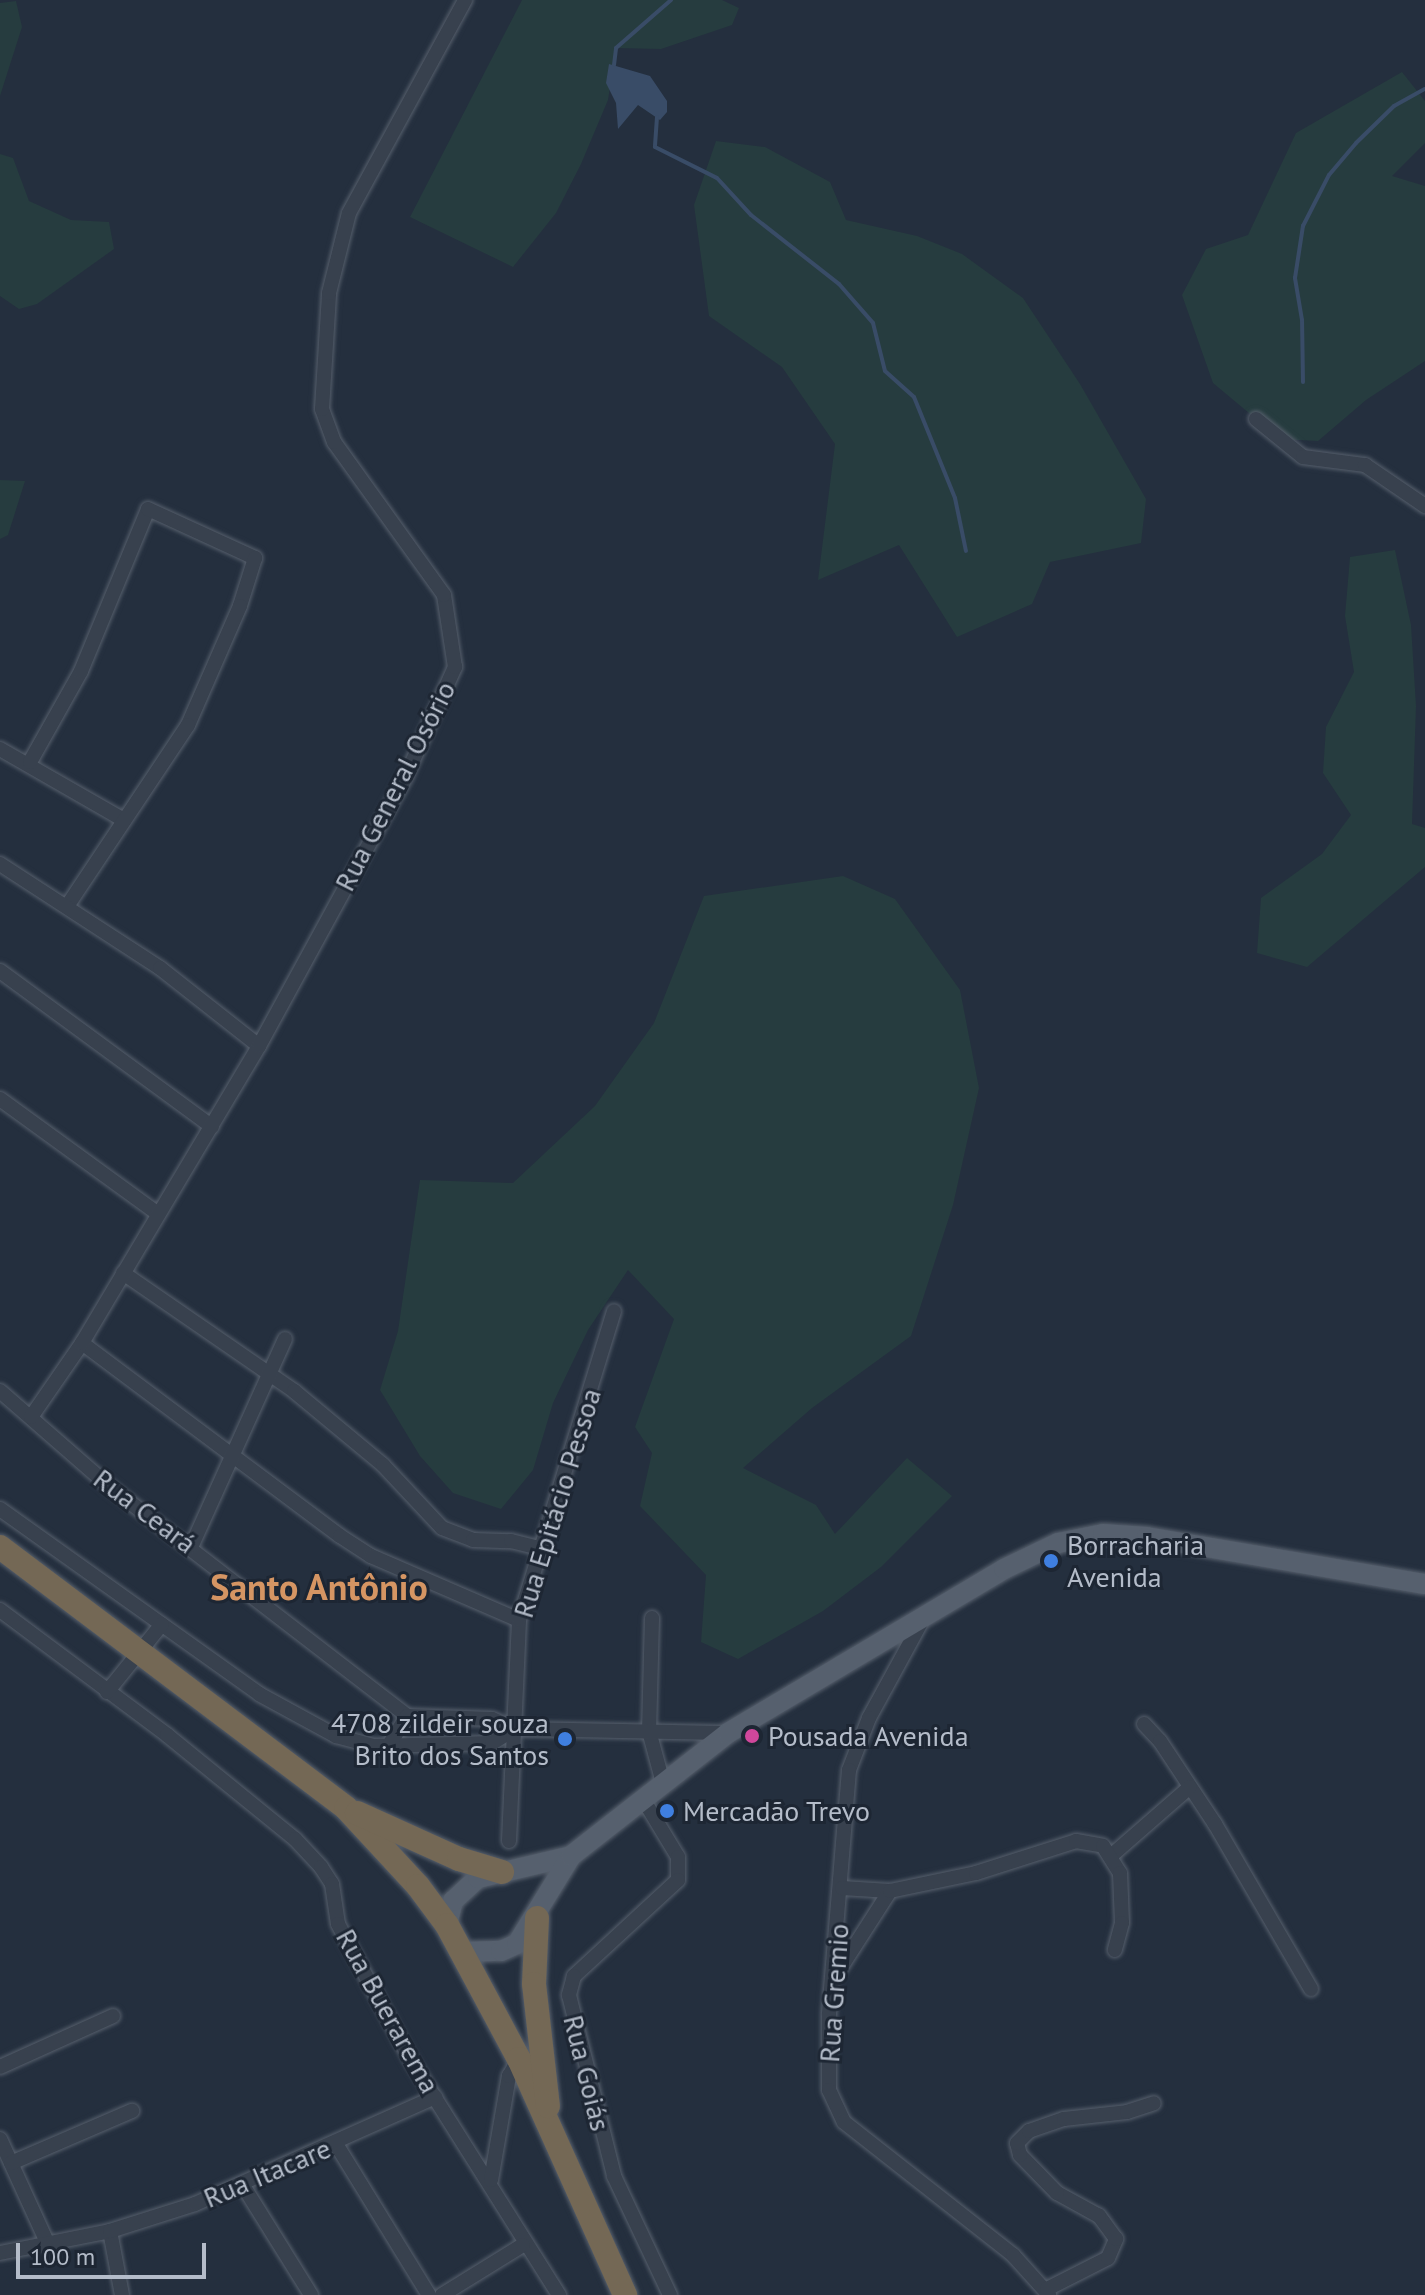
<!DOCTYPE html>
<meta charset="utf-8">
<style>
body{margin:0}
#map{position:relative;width:1425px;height:2295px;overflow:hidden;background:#242f3e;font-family:"PT Sans",sans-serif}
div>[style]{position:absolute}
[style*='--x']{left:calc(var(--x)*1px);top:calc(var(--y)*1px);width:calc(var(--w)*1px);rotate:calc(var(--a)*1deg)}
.green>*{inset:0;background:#263c3f}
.water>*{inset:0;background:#394c67}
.stream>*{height:4px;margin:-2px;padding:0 2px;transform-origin:2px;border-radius:2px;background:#394c67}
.roads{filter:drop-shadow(0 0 2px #565f6c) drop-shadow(0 0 2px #565f6c)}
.street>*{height:14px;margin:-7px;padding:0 7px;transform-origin:7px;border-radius:7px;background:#38414e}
.primary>*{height:20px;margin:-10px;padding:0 10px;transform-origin:10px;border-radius:10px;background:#56606e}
.highway>*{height:24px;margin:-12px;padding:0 12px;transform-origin:12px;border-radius:12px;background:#746855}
.dots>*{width:22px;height:22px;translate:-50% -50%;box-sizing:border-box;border:4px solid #1d2633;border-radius:50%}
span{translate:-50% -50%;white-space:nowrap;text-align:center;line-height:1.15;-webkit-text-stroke:6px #1d2633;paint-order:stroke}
.street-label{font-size:28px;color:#b4bcc9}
.poi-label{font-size:28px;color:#b4bcc9}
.left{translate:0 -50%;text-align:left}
.right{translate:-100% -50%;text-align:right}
.district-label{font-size:36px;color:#d59563;font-weight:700}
.scale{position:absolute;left:16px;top:2243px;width:190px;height:36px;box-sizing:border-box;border:4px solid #b4bcc9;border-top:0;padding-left:10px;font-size:24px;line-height:28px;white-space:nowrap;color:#b4bcc9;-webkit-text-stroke:6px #1d2633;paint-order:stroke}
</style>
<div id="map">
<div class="green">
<i style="clip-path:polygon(522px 0,722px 0,739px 8px,732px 25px,661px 49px,616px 48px,608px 100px,581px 164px,556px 213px,513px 267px,410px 217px)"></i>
<i style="clip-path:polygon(16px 1px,22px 27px,0 96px,0 3px)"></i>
<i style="clip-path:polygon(1402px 72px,1425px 101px,1425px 143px,1392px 176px,1425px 186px,1425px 361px,1366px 400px,1318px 441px,1280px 439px,1213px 383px,1182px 295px,1206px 249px,1248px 235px,1296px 133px)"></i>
<i style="clip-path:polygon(716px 141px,765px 147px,830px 182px,846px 220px,917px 236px,962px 254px,1023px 298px,1080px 384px,1146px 499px,1141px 543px,1050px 562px,1032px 604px,957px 637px,899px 545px,818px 580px,835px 444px,782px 367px,709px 316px,694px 205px)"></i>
<i style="clip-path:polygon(0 154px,13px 158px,29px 201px,71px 220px,109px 222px,114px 249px,37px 304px,19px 309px,0 296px)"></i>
<i style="clip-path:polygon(0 480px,25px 481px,8px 535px,0 539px)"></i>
<i style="clip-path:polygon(1395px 550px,1411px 625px,1416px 706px,1412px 824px,1425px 828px,1425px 867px,1307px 967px,1257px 953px,1261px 898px,1322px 854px,1351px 815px,1323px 773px,1326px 727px,1354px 672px,1345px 616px,1350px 557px)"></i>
<i style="clip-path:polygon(843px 876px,895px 899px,960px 990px,979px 1088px,953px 1205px,911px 1336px,812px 1408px,743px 1468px,816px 1505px,835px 1534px,907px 1458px,952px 1496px,881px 1567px,823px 1611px,738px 1659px,701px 1642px,706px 1575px,640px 1506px,652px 1453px,635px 1427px,674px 1319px,628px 1270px,588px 1330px,553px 1403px,533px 1470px,501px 1509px,453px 1493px,420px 1456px,380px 1390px,398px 1331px,420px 1180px,513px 1183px,595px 1106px,654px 1023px,704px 896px)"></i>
</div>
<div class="water">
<i style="clip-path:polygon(609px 64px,650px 76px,667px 101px,667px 112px,660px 120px,638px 105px,618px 129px,616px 103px,606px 83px)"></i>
</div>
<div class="stream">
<i style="--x:614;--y:65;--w:17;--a:-83"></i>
<i style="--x:616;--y:48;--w:73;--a:-41.1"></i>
<i style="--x:657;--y:117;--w:30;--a:94"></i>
<i style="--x:655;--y:147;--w:69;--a:26.6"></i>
<i style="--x:717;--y:178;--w:50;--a:47.4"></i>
<i style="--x:751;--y:215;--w:112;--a:38.1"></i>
<i style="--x:839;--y:284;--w:52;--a:48.9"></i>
<i style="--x:873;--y:323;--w:49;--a:76"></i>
<i style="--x:885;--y:371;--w:39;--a:42"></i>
<i style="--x:914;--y:397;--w:109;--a:67.9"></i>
<i style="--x:955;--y:498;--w:54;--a:78.3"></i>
<i style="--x:1303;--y:382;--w:62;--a:-90.9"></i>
<i style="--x:1302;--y:320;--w:43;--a:-99.5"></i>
<i style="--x:1295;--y:278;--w:53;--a:-81.3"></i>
<i style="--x:1303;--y:226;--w:57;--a:-63"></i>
<i style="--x:1329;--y:175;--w:42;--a:-49.8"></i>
<i style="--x:1356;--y:143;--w:53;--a:-44.2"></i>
<i style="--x:1394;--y:106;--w:35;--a:-29"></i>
</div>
<div class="roads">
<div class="street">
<i style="--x:1256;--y:419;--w:60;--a:39"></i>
<i style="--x:1303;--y:457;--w:63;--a:7.4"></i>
<i style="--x:1365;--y:465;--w:73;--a:34.3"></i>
<i style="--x:0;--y:749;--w:143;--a:29.8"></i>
<i style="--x:30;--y:762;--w:104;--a:-60.7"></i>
<i style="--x:81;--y:671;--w:175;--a:-67.5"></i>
<i style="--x:148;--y:509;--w:118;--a:24.6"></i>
<i style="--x:255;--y:558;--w:50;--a:107.4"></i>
<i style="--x:240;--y:606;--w:130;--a:113.6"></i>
<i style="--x:188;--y:725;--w:216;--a:123.7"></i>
<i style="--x:0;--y:864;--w:191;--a:33"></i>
<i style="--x:160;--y:968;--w:126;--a:38.2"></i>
<i style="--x:0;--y:971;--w:263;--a:36.3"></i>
<i style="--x:0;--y:1099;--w:195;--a:36"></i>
<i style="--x:123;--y:1273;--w:208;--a:34.6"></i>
<i style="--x:294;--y:1391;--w:116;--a:39.7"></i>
<i style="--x:383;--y:1465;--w:86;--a:46.9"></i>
<i style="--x:442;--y:1528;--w:33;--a:21"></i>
<i style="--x:473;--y:1540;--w:38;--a:2"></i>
<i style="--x:511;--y:1541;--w:33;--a:14"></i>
<i style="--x:82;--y:1343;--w:322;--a:36.8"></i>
<i style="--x:340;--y:1536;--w:37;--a:33"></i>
<i style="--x:371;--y:1556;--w:161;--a:23.4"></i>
<i style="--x:0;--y:1391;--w:146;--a:41.1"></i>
<i style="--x:110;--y:1487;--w:375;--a:37.6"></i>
<i style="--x:31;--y:1417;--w:90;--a:-55.4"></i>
<i style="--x:82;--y:1343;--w:346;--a:-59.2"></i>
<i style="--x:259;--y:1046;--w:307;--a:-61.4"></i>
<i style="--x:406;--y:776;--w:120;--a:-65.8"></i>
<i style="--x:455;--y:667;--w:73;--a:-98.7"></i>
<i style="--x:444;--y:595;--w:188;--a:-125.7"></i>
<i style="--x:334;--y:442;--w:35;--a:-110"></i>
<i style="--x:322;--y:409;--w:116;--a:-86.5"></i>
<i style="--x:329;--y:293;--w:82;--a:-76"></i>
<i style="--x:349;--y:213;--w:243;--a:-61.4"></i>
<i style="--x:0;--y:1509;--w:318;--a:35.5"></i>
<i style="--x:259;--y:1694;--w:88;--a:28.6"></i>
<i style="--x:336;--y:1736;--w:39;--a:15"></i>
<i style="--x:374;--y:1746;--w:118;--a:-1.5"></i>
<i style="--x:492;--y:1743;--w:26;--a:-32"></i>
<i style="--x:192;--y:1545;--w:226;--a:-65.7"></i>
<i style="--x:0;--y:1610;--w:209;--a:36.8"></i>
<i style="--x:167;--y:1735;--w:165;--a:39.1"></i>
<i style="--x:295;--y:1839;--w:38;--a:47"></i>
<i style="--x:321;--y:1867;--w:20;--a:57"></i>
<i style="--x:332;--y:1884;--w:40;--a:81.5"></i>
<i style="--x:338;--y:1924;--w:154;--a:61.8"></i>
<i style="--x:411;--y:2060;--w:278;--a:57.8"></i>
<i style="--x:652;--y:1618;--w:113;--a:91.5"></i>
<i style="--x:649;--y:1731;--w:54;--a:74.9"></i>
<i style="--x:923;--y:1619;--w:113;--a:118.6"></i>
<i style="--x:869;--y:1718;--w:56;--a:111"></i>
<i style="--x:849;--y:1770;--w:246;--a:94.7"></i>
<i style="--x:829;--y:2015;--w:75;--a:90"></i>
<i style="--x:829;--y:2090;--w:35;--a:65"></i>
<i style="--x:844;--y:2122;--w:215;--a:38.2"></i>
<i style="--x:1013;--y:2255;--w:54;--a:48"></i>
<i style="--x:107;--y:1692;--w:87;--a:-51"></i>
<i style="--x:407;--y:1716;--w:85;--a:2"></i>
<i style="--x:492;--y:1719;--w:24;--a:24"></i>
<i style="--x:514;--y:1729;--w:214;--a:1.1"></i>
<i style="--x:1144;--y:1724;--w:23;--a:47"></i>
<i style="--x:1160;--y:1741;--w:100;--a:56.5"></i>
<i style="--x:1215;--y:1824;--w:191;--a:59.8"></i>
<i style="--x:389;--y:1745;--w:34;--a:-58"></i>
<i style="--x:643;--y:1799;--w:68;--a:58.9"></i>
<i style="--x:678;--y:1857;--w:23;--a:90"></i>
<i style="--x:678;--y:1880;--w:142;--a:137.3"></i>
<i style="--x:574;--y:1976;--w:20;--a:105"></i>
<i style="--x:569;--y:1995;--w:187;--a:76"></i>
<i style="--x:614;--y:2176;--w:132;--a:64.8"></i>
<i style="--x:509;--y:1841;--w:221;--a:-87.4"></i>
<i style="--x:519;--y:1620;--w:323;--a:-72.9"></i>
<i style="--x:1112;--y:1855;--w:103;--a:-41.1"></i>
<i style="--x:842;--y:1888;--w:48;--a:3.6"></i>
<i style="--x:836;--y:1975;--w:100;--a:-57.3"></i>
<i style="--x:890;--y:1891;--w:88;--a:-11.8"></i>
<i style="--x:976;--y:1873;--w:105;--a:-17.7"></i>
<i style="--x:1076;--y:1841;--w:27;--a:10"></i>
<i style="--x:1103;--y:1846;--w:32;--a:58"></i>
<i style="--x:1120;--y:1873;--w:50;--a:87.7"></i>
<i style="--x:1122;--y:1923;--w:28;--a:105"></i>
<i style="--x:0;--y:2067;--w:124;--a:-24.3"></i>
<i style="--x:0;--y:2139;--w:111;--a:65.5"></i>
<i style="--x:336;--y:2144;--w:177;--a:58.4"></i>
<i style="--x:11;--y:2163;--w:132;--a:-23.3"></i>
<i style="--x:491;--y:2180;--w:106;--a:-80.2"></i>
<i style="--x:509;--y:2076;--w:20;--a:-60"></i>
<i style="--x:242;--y:2184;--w:131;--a:58.1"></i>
<i style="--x:110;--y:2231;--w:65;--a:79.4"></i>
<i style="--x:0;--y:2253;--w:112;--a:-11.3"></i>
<i style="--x:110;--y:2231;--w:89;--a:-17.6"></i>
<i style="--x:195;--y:2204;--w:263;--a:-24"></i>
<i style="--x:1047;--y:2289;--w:68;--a:-26.9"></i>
<i style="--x:1108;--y:2258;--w:21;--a:-67"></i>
<i style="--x:1116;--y:2239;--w:29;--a:-126"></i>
<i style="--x:1099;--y:2216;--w:48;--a:-151.3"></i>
<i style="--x:1057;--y:2193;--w:53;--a:-134.2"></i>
<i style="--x:1020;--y:2155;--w:12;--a:-104"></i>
<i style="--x:1017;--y:2143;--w:17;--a:-45"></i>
<i style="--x:1029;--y:2131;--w:37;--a:-19"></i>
<i style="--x:1064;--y:2119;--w:63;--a:-6.3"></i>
<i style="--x:1127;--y:2112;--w:28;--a:-18"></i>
<i style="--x:442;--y:2295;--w:95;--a:-31.7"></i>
</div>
<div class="primary">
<i style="--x:447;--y:1925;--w:25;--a:-76"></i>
<i style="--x:453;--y:1901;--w:34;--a:-43"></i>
<i style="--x:478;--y:1878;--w:96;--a:-13.3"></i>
<i style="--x:463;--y:1952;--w:38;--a:-2"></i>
<i style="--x:501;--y:1951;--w:17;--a:-24"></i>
<i style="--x:517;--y:1944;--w:103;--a:-58.5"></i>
<i style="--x:571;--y:1856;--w:199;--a:-38.1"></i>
<i style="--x:728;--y:1733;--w:321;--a:-30.7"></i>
<i style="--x:1004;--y:1569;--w:60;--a:-25.7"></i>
<i style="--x:1058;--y:1543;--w:46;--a:-11.3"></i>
<i style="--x:1103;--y:1534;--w:44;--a:3.9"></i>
<i style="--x:1147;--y:1537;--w:282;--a:9.6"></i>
</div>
<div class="highway">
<i style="--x:0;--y:1547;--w:433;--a:37"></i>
<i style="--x:346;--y:1808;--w:106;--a:47.3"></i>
<i style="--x:418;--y:1886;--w:49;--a:53.4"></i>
<i style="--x:447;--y:1925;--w:152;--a:61.8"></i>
<i style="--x:519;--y:2059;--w:259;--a:65.8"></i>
<i style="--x:357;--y:1813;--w:112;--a:24.3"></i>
<i style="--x:459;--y:1859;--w:45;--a:16.8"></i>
<i style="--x:537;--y:1918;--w:66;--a:92.6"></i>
<i style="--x:534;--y:1984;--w:123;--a:83.5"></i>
</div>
</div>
<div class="dots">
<i style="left:1051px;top:1561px;background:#3f7fe0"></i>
<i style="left:752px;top:1736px;background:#d1479c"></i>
<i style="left:565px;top:1739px;background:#3f7fe0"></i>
<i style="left:667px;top:1811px;background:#3f7fe0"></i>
</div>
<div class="street-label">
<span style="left:395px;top:786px;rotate:-63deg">Rua General Osório</span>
<span style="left:557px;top:1503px;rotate:-73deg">Rua Epitácio Pessoa</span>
<span style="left:145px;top:1511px;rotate:37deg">Rua Ceará</span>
<span style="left:834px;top:1993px;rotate:-86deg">Rua Gremio</span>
<span style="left:388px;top:2011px;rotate:61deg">Rua Buerarema</span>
<span style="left:587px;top:2073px;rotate:76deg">Rua Goiás</span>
<span style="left:267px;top:2173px;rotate:-23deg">Rua Itacare</span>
</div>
<div class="poi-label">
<span class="left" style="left:1067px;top:1561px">Borracharia<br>Avenida</span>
<span class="right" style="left:549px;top:1739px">4708 zildeir souza<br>Brito dos Santos</span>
<span class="left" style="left:768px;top:1736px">Pousada Avenida</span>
<span class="left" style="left:683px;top:1811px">Mercadão Trevo</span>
</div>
<div class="district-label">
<span style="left:319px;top:1587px">Santo Antônio</span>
</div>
<div class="scale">100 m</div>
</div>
